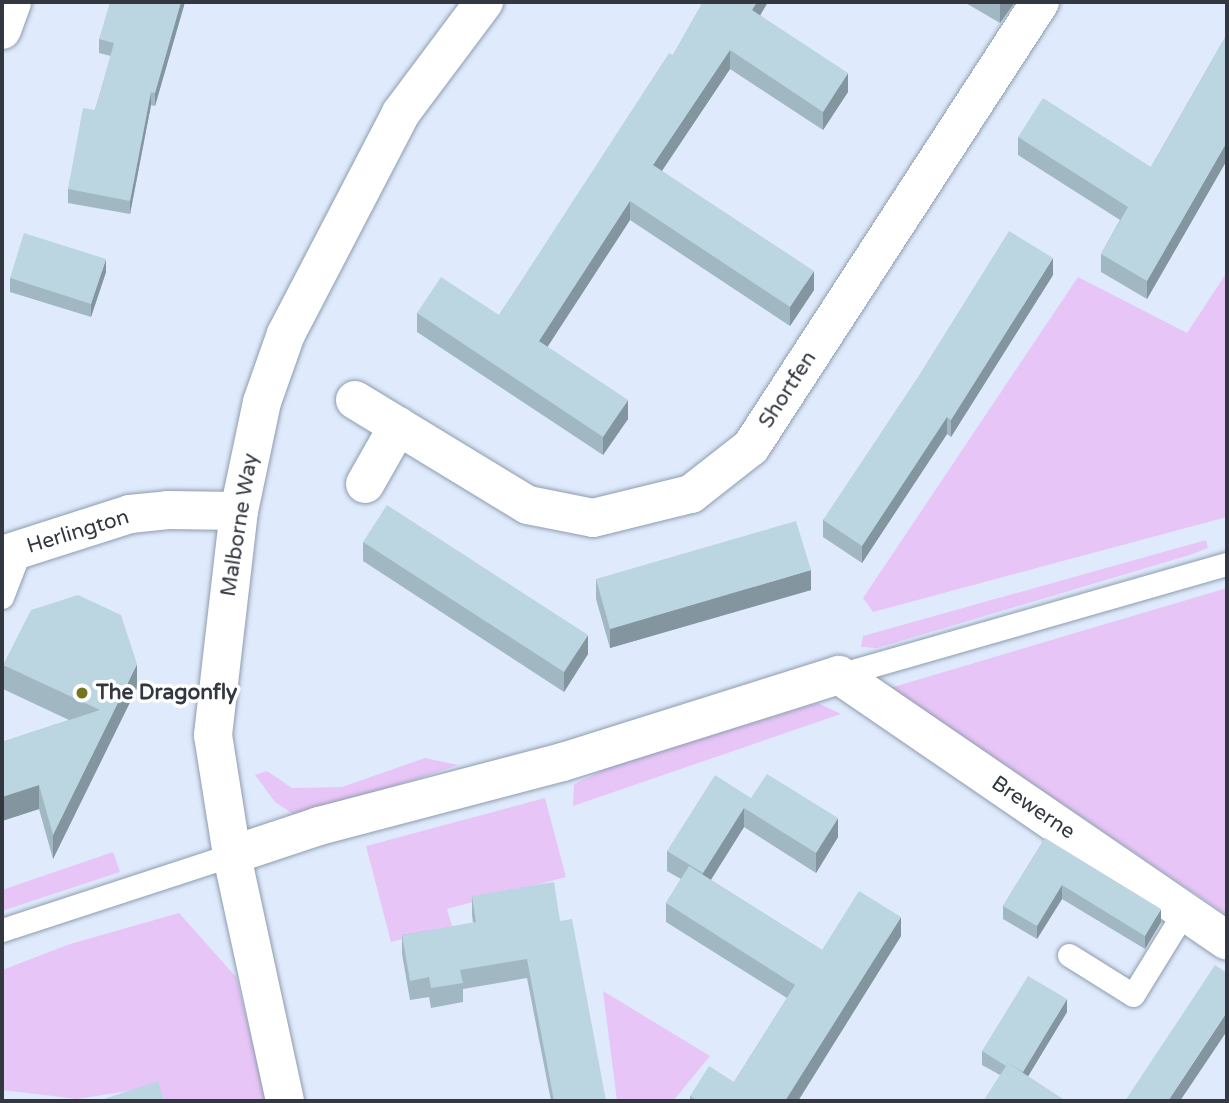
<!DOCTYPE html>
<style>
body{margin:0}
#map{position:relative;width:1229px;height:1103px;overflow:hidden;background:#dfebfc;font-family:"Varela Round",sans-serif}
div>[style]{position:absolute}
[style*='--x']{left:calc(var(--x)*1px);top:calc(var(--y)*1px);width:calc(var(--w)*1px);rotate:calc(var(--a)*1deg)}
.green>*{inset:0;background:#e8c5f7}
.roads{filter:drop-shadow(0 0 2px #8e9caf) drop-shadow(0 0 2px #8e9caf)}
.service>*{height:23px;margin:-11.5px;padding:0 11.5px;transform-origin:11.5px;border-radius:11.5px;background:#fff}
.minor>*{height:38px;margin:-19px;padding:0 19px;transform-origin:19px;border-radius:19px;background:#fff}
.tertiary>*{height:38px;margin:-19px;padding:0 19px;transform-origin:19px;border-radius:19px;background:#fff}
.wall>*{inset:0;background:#a1b7c2}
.shaded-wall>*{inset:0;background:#83959e}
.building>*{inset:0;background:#bbd5e1}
.dots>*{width:19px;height:19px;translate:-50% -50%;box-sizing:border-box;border:4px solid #fff;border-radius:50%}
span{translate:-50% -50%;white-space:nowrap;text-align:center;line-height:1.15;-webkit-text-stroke:7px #fff;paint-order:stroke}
.street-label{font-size:21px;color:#323740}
.poi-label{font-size:21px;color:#323740;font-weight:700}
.left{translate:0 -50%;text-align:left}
.frame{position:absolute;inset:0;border:4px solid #323740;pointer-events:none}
</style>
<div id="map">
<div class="green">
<i style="clip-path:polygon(1227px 272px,1227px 517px,873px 612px,863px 598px,1078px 277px,1187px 333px)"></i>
<i style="clip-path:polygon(1206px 540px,1208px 548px,1190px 555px,877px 648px,861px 647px,863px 636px)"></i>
<i style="clip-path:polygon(1227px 588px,1227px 915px,890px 688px)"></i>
<i style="clip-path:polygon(818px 703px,841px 714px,573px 806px,574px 784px,616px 764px)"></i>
<i style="clip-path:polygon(425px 758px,458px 765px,299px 818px,275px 802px,255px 775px,267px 771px,292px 788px,342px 787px)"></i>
<i style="clip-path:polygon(545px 798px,566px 877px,447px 909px,452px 926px,391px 942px,366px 846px)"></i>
<i style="clip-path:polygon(113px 852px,120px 872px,2px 911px,2px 890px)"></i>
<i style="clip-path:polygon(179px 913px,236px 977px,267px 1101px,158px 1101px,154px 1087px,77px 1099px,2px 1090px,2px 970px,70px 944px)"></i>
<i style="clip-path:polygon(603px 991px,710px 1056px,673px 1101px,617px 1101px)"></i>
</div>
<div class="roads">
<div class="service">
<i style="--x:2;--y:597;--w:50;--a:-69"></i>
<i style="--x:839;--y:675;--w:404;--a:-16"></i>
<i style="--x:2;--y:930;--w:242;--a:-18.1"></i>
<i style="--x:1069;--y:955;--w:75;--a:32"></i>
<i style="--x:1133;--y:995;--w:97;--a:-58.4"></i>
</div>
<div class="minor">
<i style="--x:2;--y:30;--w:30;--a:-70"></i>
<i style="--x:355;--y:400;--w:202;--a:31.3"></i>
<i style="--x:528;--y:505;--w:66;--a:11.3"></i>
<i style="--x:593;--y:518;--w:101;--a:-13.8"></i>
<i style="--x:691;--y:494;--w:76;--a:-38.1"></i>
<i style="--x:751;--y:447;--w:531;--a:-57"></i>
<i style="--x:365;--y:484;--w:67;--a:-60.4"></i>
<i style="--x:2;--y:555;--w:134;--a:-17.8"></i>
<i style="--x:130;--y:514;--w:38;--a:-6"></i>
<i style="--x:168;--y:510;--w:71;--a:0.8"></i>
<i style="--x:232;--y:855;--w:92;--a:-18.4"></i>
<i style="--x:319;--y:826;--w:252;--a:-14.7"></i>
<i style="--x:563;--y:762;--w:289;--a:-17.5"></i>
<i style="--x:839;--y:675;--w:470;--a:34.4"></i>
</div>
<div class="tertiary">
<i style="--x:285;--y:1101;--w:252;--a:-102.2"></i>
<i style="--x:232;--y:855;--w:121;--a:-99"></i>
<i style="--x:213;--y:735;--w:226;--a:-83.4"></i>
<i style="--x:239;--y:511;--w:111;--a:-78.1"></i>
<i style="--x:262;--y:402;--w:72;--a:-70.6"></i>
<i style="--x:286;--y:334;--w:249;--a:-62.5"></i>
<i style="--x:401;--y:113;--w:139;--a:-53.2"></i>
</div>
</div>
<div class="wall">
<i style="clip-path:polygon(185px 2px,155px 106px,151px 105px,130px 214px,68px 203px,68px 189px,95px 110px,111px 56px,99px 53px,99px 39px)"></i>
<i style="clip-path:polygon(703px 2px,768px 2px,760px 15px,848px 92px,823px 130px,730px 69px,662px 171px,814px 290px,790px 326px,630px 220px,547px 347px,628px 419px,603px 455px,417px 332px,417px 313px,499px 315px,673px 55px)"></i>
<i style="clip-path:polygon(964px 2px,1015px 2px,1000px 23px)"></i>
<i style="clip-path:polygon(1227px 34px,1227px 160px,1147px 299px,1101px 272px,1101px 254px,1120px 220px,1018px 155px,1018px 137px,1151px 167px)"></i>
<i style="clip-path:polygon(106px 272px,91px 317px,10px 292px,10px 278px)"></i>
<i style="clip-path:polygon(1053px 275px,951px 437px,947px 434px,862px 563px,823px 537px,823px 520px)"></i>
<i style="clip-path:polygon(363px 542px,588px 654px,564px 692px,363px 561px)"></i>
<i style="clip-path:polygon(596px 579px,811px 590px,610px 648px,596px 599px)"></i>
<i style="clip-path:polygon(3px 665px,137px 688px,53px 859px,39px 809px,2px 821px,2px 742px,69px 720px,3px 689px)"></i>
<i style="clip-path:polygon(751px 798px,838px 837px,816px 873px,744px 827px,711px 880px,822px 950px,901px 936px,798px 1101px,690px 1101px,690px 1096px,734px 1082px,787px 998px,666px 922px,666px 903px,681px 879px,667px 871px,667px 851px)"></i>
<i style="clip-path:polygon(1045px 838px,1161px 922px,1145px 949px,1062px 899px,1037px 939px,1003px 919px,1003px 906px)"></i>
<i style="clip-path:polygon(472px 896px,560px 921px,606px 1101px,551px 1101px,527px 978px,463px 989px,463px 1002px,431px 1008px,429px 997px,410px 1000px,402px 954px,402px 935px,473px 923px,472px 915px)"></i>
<i style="clip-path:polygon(1067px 1012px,1028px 1076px,1000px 1075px,982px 1065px,982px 1051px)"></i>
</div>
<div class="shaded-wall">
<i style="clip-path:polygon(181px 2px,185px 2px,155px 106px,155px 93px)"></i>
<i style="clip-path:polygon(757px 2px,768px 2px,752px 29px,752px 10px)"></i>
<i style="clip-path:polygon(1002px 2px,1015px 2px,1000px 23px,1000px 4px)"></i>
<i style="clip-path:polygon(730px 50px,730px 69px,653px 184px,653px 165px)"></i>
<i style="clip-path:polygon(848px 73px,848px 92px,823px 130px,823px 112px)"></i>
<i style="clip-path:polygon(151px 92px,151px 105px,130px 214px,130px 201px)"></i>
<i style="clip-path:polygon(1227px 142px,1227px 160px,1147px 299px,1147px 281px)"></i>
<i style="clip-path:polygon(630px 201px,630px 220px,539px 360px,539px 341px)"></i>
<i style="clip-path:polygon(1053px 258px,1053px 275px,951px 437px,951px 420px)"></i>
<i style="clip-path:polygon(106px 259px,106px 272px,91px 317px,91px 304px)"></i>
<i style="clip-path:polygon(814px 271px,814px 290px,790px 326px,790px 307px)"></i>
<i style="clip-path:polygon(628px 400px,628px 419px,603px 455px,603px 437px)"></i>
<i style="clip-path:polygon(947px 417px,947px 434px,862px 563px,862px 546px)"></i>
<i style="clip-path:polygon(811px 570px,811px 590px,610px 648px,610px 629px)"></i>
<i style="clip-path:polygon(588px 635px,588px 654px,564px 692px,564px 672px)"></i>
<i style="clip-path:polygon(137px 664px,137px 688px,53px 859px,53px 835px)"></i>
<i style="clip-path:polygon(39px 785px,39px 809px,2px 821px,2px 797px)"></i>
<i style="clip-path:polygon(744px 808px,744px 827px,703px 892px,703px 873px)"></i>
<i style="clip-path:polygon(838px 818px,838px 837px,816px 873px,816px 853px)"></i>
<i style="clip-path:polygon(1062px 885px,1062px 899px,1037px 939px,1037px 926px)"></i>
<i style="clip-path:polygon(1161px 909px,1161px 922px,1145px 949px,1145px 936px)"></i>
<i style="clip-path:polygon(901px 917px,901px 936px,798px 1101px,785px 1101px)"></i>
<i style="clip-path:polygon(1067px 999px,1067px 1012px,1021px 1088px,1021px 1075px)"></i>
<i style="clip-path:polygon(1227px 1012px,1227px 1031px,1180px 1101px,1168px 1101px)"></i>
</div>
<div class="building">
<i style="clip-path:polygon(110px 2px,181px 2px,155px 93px,151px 92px,130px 201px,68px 189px,83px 108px,95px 110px,114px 43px,99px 39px)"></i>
<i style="clip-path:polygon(703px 2px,757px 2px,752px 10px,848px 73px,823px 112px,730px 50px,653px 165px,814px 271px,790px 307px,630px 201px,539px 341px,628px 400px,603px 437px,417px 313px,441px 277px,499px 315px,669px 53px,673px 55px)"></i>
<i style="clip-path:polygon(1227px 34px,1227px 142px,1147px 281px,1101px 254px,1128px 207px,1018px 137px,1043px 98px,1151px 167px)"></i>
<i style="clip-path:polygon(1009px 231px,1053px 258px,951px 420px,947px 417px,862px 546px,823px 520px,918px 377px)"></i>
<i style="clip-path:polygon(24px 233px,106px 259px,91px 304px,10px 278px)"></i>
<i style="clip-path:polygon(387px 505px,588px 635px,564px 672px,363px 542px)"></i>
<i style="clip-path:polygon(796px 521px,811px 570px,610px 629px,596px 579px)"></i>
<i style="clip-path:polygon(78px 595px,121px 615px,137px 664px,53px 835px,39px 785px,2px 797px,2px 742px,100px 710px,3px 665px,31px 610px)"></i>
<i style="clip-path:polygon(767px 774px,838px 818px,816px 853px,744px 808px,703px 873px,667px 851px,715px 775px,751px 798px,747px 804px)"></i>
<i style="clip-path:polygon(1045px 838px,1161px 909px,1145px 936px,1062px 885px,1037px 926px,1003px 906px)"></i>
<i style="clip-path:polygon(689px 866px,822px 950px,859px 891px,901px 917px,785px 1101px,698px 1101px,690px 1096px,709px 1066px,734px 1082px,795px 985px,666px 903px)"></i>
<i style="clip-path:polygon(554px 882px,560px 921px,572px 919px,606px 1101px,554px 1101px,527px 959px,460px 970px,463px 983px,431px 988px,429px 977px,410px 981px,402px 935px,476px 922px,472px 896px)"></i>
<i style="clip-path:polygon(1215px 965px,1227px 973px,1227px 1012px,1168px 1101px,1125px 1101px)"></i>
<i style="clip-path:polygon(1028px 976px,1067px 999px,1023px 1072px,1008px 1063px,1006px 1066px,982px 1051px)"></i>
<i style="clip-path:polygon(1008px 1063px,1066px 1101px,983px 1101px)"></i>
<i style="clip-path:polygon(158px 1081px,164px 1101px,98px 1101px)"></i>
</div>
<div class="dots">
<i style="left:82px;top:693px;background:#73761d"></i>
</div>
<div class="street-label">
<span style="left:788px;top:390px;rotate:-57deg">Shortfen</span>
<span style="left:240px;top:525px;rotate:-81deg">Malborne Way</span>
<span style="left:78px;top:532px;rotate:-17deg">Herlington</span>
<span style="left:1033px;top:808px;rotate:34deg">Brewerne</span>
</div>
<div class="poi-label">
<span class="left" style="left:96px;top:693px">The Dragonfly</span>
</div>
<div class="frame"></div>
</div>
